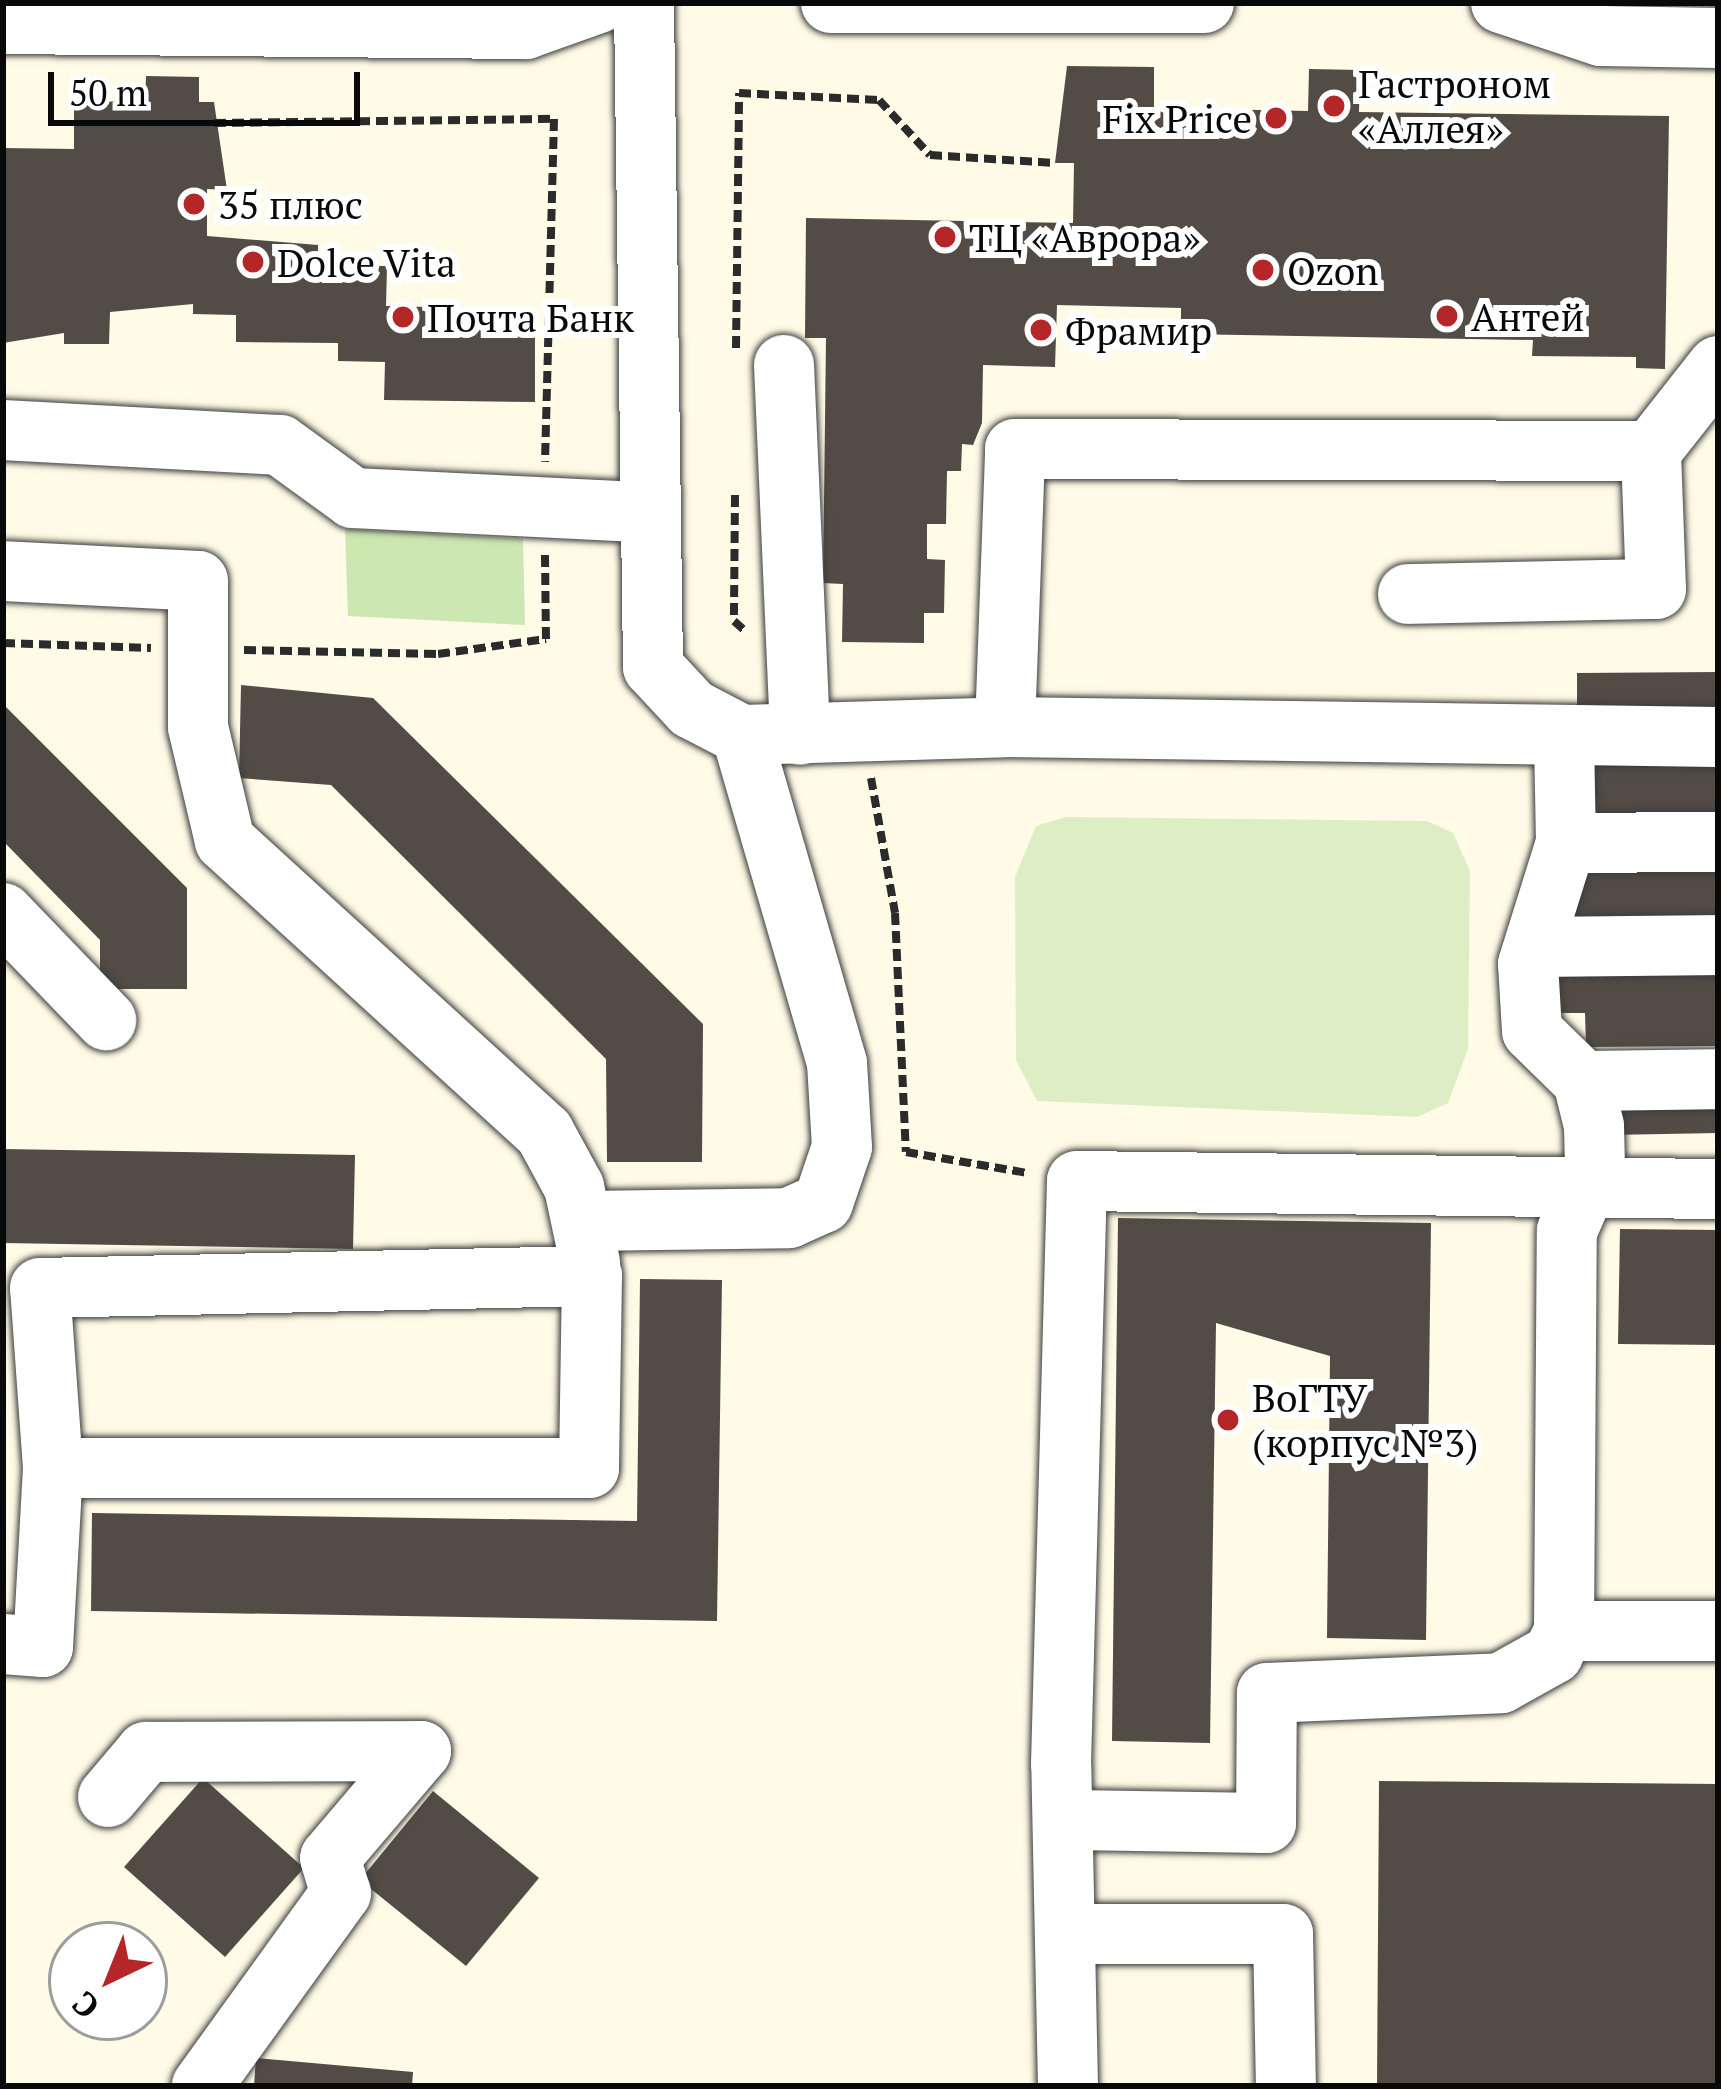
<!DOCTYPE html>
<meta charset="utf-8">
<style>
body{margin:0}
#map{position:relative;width:1721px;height:2089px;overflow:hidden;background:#fffbe6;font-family:"PT Serif",serif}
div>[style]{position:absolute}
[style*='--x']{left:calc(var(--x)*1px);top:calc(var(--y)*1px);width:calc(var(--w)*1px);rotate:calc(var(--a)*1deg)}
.green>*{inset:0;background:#cce7b2}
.pitch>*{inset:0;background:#deeec4}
.building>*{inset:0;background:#524b46}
.path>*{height:8px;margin-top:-4px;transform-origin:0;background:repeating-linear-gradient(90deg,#2b2b2b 0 12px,transparent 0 18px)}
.roads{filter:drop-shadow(0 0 3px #3c3c3c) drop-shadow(0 0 3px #3c3c3c)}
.minor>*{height:60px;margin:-30px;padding:0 30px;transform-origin:30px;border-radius:30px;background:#fff}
.dots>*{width:33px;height:33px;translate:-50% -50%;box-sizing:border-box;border:6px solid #fff;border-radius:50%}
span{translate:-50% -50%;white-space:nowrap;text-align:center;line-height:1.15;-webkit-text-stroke:12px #fff;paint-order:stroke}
.poi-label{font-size:39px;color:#090909}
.left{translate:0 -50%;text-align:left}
.right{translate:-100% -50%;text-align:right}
.frame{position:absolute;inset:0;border:6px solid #090909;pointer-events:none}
.north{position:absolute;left:48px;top:1921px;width:120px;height:120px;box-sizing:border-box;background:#fff;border:3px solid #9d9d9d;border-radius:50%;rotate:223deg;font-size:33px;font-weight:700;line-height:48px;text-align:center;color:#090909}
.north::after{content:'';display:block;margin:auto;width:42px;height:54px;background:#b52628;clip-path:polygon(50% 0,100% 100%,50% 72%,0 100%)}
.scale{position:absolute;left:48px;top:72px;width:312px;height:54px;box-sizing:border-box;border:6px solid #090909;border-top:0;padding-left:15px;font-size:36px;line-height:42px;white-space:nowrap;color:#090909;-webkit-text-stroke:9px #fff;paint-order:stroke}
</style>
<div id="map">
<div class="green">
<i style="clip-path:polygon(345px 529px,523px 539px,525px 625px,348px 616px)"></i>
</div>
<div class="pitch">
<i style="clip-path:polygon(1066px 817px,1427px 821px,1453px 833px,1470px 871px,1468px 1049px,1448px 1103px,1417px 1117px,1037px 1101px,1016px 1060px,1015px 877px,1036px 826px)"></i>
</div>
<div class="building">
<i style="clip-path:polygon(1067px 66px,1154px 67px,1154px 108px,1308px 111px,1309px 69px,1360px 70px,1359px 112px,1669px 116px,1665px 369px,1636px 368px,1636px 357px,1532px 356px,1533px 340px,1181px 334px,1181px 308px,1057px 305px,1055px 367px,983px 365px,982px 423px,973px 445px,962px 444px,961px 471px,947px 471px,946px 524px,927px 524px,927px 559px,945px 560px,944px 613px,924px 613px,924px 643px,842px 642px,843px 584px,823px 583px,826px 338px,805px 338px,806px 218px,1073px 223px,1074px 163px,1055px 163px)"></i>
<i style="clip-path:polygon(146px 76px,199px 77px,199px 102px,214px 102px,227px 190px,207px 189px,207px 236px,318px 245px,318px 265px,387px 266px,386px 306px,467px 308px,467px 325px,535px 326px,535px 402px,384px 400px,385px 362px,338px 361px,338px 343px,236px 342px,236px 315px,193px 314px,193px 304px,110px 312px,109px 344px,64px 344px,64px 333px,3px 343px,3px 148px,74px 149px,74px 101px,145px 102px)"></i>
<i style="clip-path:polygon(1718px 672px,1718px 715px,1577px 715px,1577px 673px)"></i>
<i style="clip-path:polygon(241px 685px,373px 698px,703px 1024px,702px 1162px,607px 1162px,606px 1059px,331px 785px,239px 778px)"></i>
<i style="clip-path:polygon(3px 704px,187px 888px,187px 989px,100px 989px,100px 940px,3px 841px)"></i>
<i style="clip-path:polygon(1718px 761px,1718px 823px,1585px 824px,1584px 762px)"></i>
<i style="clip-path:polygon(1718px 863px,1718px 925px,1569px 926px,1569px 864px)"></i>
<i style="clip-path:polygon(1718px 961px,1718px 1046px,1586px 1047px,1585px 1013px,1546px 1013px,1546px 963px)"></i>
<i style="clip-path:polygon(1718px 1098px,1718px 1133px,1610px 1135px,1609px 1100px)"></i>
<i style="clip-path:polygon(3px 1149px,355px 1155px,353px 1249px,3px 1243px)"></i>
<i style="clip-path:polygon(1118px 1218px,1431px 1223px,1426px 1640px,1327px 1638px,1330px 1356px,1216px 1323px,1210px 1743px,1112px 1741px)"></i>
<i style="clip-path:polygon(1620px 1229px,1718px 1230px,1718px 1345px,1618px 1344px)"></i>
<i style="clip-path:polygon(640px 1279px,722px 1280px,717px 1621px,91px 1611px,92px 1513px,637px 1521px)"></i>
<i style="clip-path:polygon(203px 1778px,304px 1868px,225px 1957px,124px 1867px)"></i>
<i style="clip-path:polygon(1379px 1781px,1718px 1784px,1718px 2086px,1377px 2086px)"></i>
<i style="clip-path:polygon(433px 1791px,539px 1878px,466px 1966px,360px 1880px)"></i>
<i style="clip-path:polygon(256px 2058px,413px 2072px,412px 2086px,254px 2086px)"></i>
</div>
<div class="path">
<i style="--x:214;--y:123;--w:340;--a:-0.7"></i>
<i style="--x:554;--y:119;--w:343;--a:91.5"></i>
<i style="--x:736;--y:348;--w:255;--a:-89.3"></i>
<i style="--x:739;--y:93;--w:140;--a:2.9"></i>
<i style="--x:879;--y:100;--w:75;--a:47.2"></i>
<i style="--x:930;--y:155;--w:125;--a:3.7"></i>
<i style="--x:735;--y:495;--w:126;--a:90.5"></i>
<i style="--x:734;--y:621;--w:15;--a:42"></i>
<i style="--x:3;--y:643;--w:148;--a:1.9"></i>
<i style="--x:244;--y:650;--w:194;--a:1.2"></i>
<i style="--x:438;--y:654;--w:109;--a:-7.9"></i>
<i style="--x:546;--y:639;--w:84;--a:-90.7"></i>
<i style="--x:871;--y:778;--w:137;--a:79.9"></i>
<i style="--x:895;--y:913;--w:239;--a:87.4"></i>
<i style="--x:906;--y:1152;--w:124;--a:9.8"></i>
</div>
<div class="roads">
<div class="minor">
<i style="--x:831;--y:3;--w:373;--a:0"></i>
<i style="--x:1501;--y:3;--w:105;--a:18.3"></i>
<i style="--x:1601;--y:36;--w:117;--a:1"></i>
<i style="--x:3;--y:24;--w:523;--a:0.55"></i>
<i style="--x:526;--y:29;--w:77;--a:-19.6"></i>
<i style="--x:784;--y:365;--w:370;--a:87.5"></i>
<i style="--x:3;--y:430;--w:277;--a:3.1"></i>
<i style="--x:280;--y:445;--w:90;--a:36"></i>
<i style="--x:353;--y:498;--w:291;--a:2.8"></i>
<i style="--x:3;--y:571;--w:195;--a:2.9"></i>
<i style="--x:198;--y:581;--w:146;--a:90"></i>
<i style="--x:198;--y:727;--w:117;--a:76.7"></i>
<i style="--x:225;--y:841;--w:432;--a:42.4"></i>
<i style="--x:544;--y:1132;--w:63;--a:61.4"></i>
<i style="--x:574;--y:1187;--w:77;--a:78"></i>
<i style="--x:1408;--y:594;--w:248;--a:-1.2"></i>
<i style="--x:1656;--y:589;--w:138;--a:-92.1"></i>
<i style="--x:1651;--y:451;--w:108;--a:-51.8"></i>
<i style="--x:1005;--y:727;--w:713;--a:0.8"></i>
<i style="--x:742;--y:735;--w:263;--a:-1.7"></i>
<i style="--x:1005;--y:727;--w:278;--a:-87.9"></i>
<i style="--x:1015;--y:449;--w:636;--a:0.18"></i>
<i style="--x:1566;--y:843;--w:152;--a:-0.4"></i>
<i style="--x:3;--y:913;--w:149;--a:46.1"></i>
<i style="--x:1541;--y:947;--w:177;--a:-0.6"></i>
<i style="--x:1583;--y:1081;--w:135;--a:-0.8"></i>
<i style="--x:585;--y:1221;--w:204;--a:-0.8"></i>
<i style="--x:789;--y:1218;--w:37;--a:-24"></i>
<i style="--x:823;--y:1203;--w:59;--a:-71.3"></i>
<i style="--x:842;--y:1147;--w:84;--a:-93.4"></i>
<i style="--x:837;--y:1063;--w:341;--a:-106.2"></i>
<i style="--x:742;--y:735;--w:56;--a:-152.5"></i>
<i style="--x:692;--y:709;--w:57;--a:-132.9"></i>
<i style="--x:653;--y:667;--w:664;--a:-90.78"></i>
<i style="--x:1564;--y:1631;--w:154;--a:0"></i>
<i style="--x:3;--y:1644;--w:40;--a:4.3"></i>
<i style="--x:43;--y:1647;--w:179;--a:-86.8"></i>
<i style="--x:53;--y:1468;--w:180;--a:-94.1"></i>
<i style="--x:40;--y:1288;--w:552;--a:-1.25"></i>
<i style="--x:592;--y:1276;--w:192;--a:90.9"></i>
<i style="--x:589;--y:1468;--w:536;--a:180"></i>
<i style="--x:108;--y:1797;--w:59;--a:-49.8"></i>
<i style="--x:146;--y:1752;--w:275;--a:-0.2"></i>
<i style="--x:421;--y:1751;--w:140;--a:130.4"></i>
<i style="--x:330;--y:1858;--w:37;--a:73"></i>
<i style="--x:341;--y:1893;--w:238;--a:125.8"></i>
<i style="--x:1070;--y:1820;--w:196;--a:0.9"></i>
<i style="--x:1266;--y:1823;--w:130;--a:-89.6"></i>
<i style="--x:1267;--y:1693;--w:234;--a:-2.4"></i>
<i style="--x:1501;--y:1683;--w:60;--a:-29.1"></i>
<i style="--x:1553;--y:1654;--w:25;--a:-64"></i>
<i style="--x:1564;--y:1631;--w:400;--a:-89.6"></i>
<i style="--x:1567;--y:1231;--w:70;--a:-66.4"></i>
<i style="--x:1595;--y:1167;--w:41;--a:-91.4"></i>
<i style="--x:1594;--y:1126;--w:46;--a:-103.7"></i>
<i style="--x:1583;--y:1081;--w:71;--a:-135.6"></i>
<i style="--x:1532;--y:1031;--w:67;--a:-93.4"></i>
<i style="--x:1528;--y:964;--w:127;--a:-72.6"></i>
<i style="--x:1566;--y:843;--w:106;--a:-91.1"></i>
<i style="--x:1067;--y:1934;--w:216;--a:0"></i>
<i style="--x:1283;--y:1934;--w:152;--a:88.9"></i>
<i style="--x:1068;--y:2086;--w:322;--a:-91.2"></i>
<i style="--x:1061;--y:1764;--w:583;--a:-88.43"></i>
<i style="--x:1077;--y:1181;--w:641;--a:0.72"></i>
</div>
</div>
<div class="dots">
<i style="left:1334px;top:106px;background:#b52628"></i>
<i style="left:1276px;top:118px;background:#b52628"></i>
<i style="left:194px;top:204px;background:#b52628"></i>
<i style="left:945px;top:237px;background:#b52628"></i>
<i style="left:253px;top:262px;background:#b52628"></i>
<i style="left:1263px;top:270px;background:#b52628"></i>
<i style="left:1447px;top:316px;background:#b52628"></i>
<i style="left:403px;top:317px;background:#b52628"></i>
<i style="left:1041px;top:330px;background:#b52628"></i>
<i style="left:1228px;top:1420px;background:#b52628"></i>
</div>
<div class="poi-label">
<span class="left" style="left:1358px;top:106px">Гастроном<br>«Аллея»</span>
<span class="right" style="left:1252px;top:118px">Fix Price</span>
<span class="left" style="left:218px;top:204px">35 плюс</span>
<span class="left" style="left:969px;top:237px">ТЦ «Аврора»</span>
<span class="left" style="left:277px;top:262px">Dolce Vita</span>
<span class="left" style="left:1287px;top:270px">Ozon</span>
<span class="left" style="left:1471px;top:316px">Антей</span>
<span class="left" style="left:427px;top:317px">Почта Банк</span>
<span class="left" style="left:1065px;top:330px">Фрамир</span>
<span class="left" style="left:1252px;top:1420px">ВоГТУ<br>(корпус №3)</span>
</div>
<div class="frame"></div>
<div class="north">С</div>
<div class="scale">50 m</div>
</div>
